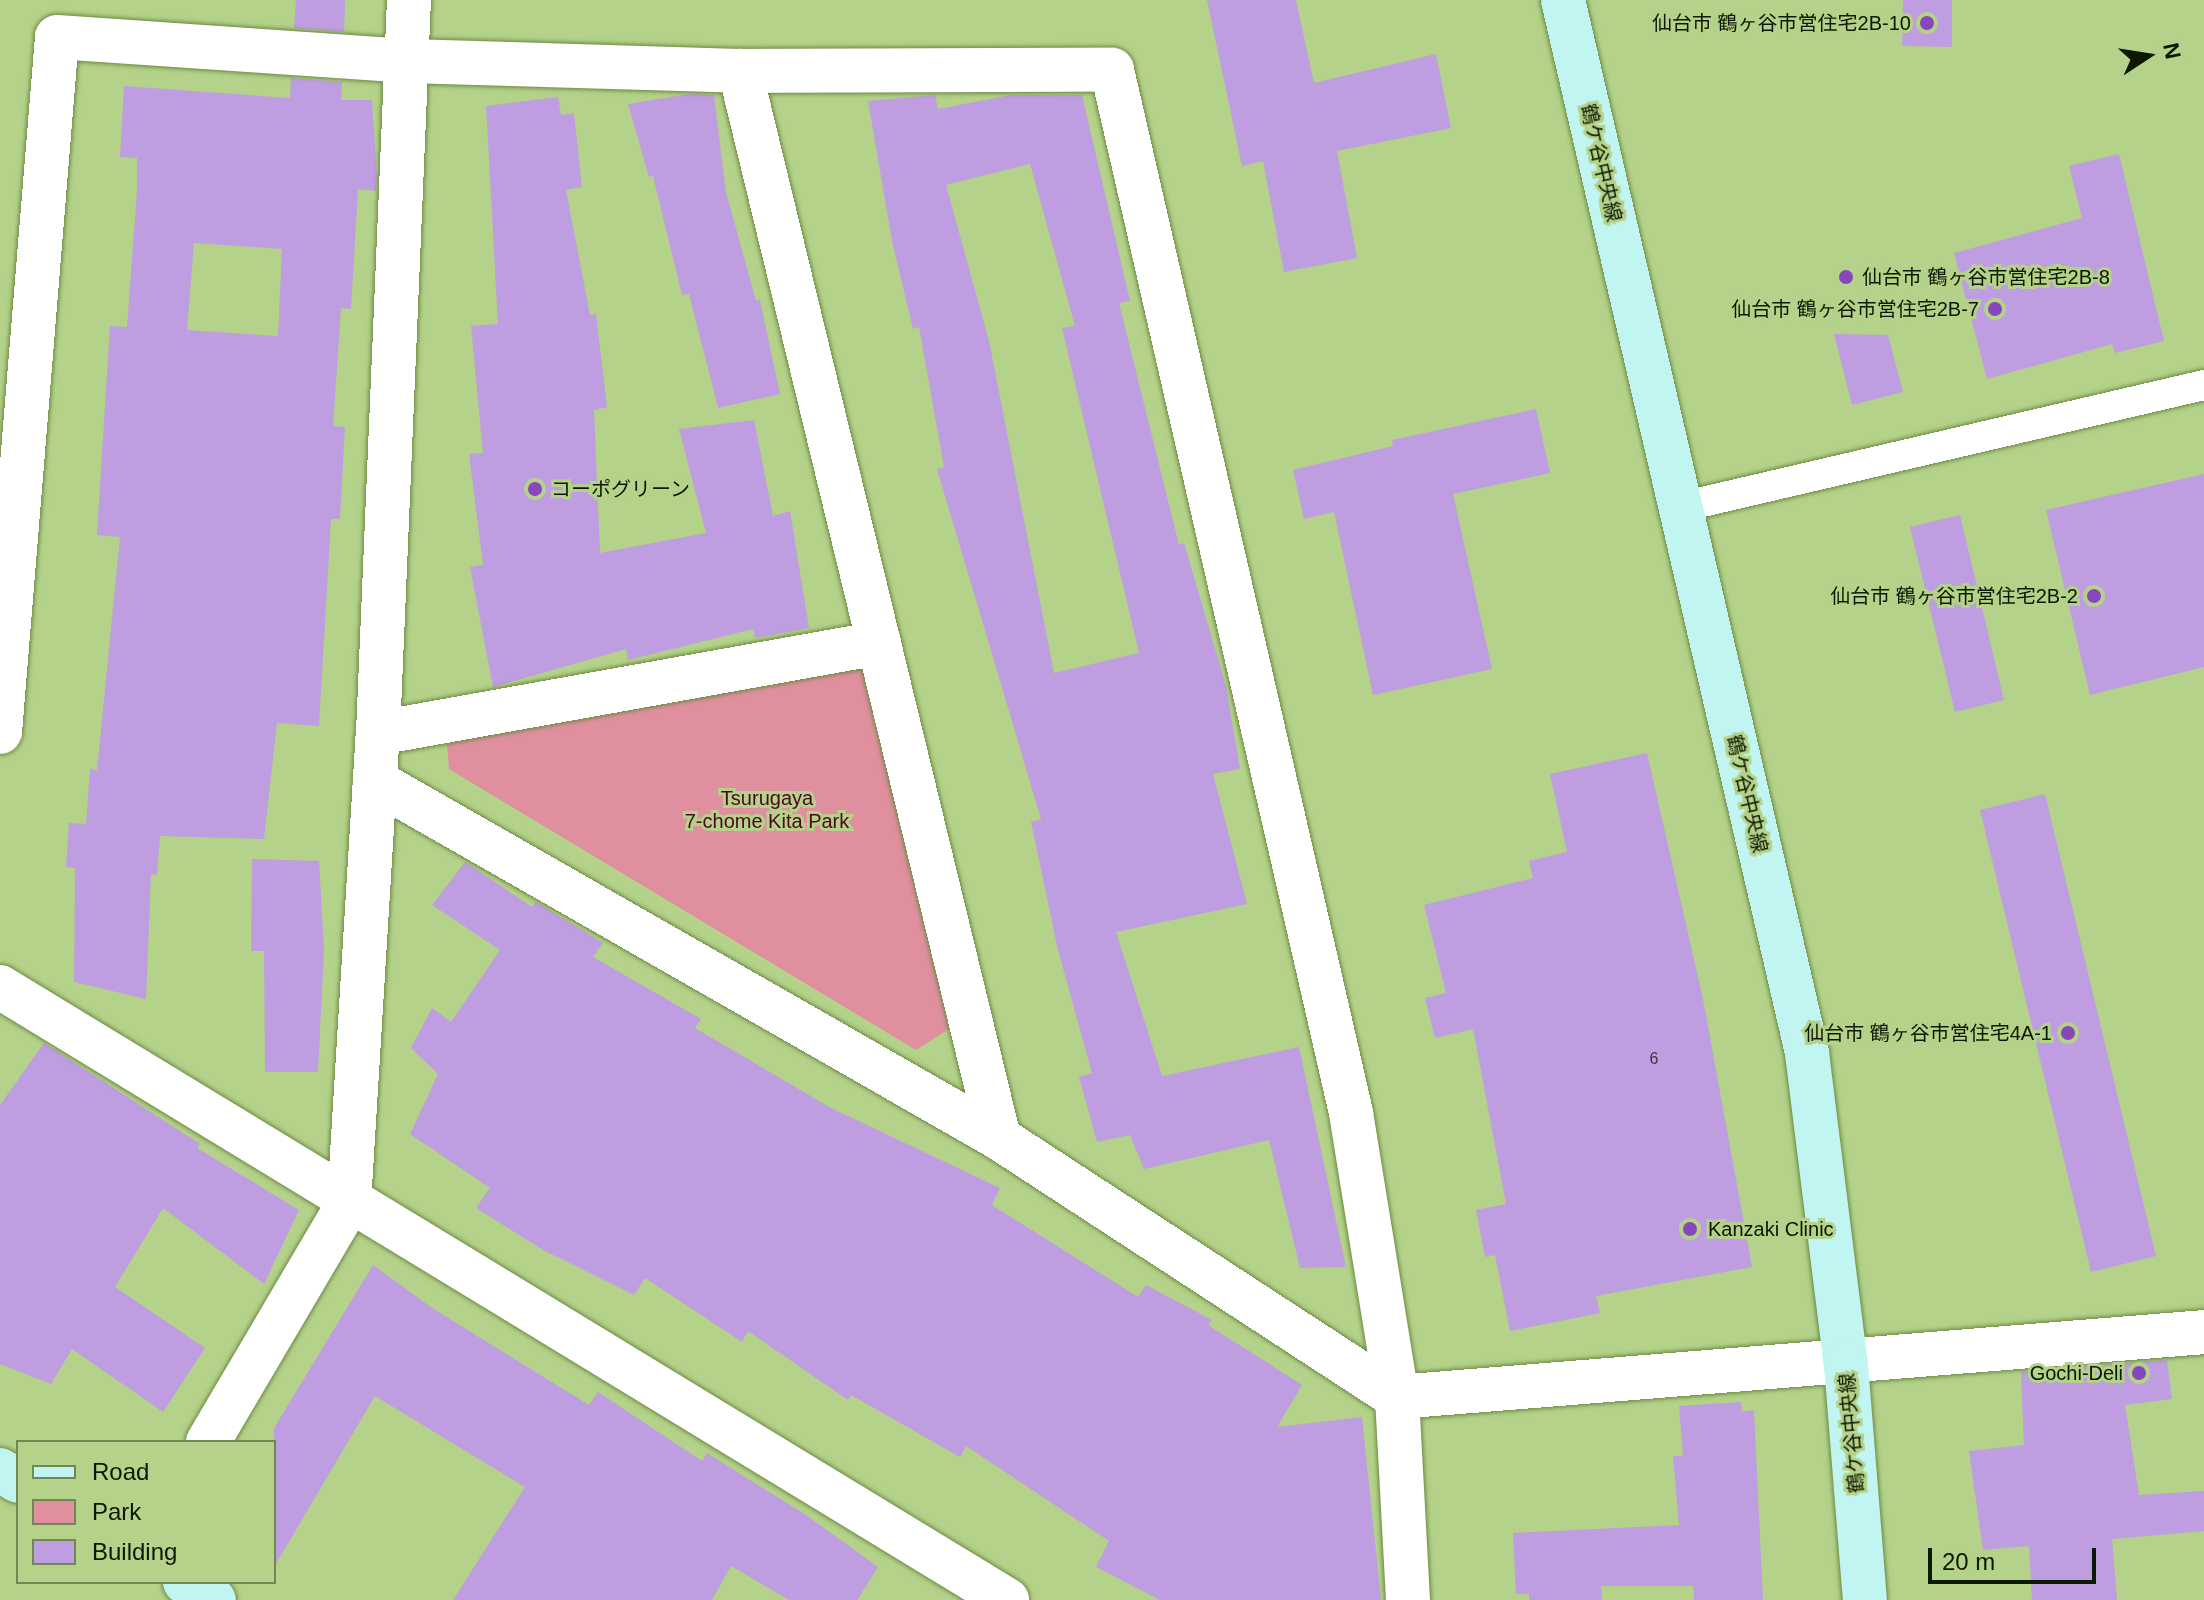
<!DOCTYPE html>
<meta charset="utf-8">
<style>
body{margin:0}
#map{position:relative;width:2204px;height:1600px;overflow:hidden;background:#b4d289;font-family:Helvetica,"Noto Sans JP",sans-serif}
div>[style]{position:absolute}
[style*='--x']{left:calc(var(--x)*1px);top:calc(var(--y)*1px);width:calc(var(--w)*1px);rotate:calc(var(--a)*1deg)}
.green>*{inset:0;background:#e08f9f}
.building>*{inset:0;background:#bf9de1}
.roads{filter:drop-shadow(0 0 2px #6e8a44) drop-shadow(0 0 2px #6e8a44)}
.lane>*{height:30px;margin:-15px;padding:0 15px;transform-origin:15px;border-radius:15px;background:#fff}
.street>*{height:44px;margin:-22px;padding:0 22px;transform-origin:22px;border-radius:22px;background:#fff}
.secondary>*{height:44px;margin:-22px;padding:0 22px;transform-origin:22px;border-radius:22px;background:#c0f5f1}
.dots>*{width:22px;height:22px;translate:-50% -50%;box-sizing:border-box;border:4px solid #b4d289;border-radius:50%}
span{translate:-50% -50%;white-space:nowrap;text-align:center;line-height:1.15;-webkit-text-stroke:6px #b4d289;paint-order:stroke}
.number-label{font-size:16px;color:#3a3938}
.number-label span{-webkit-text-stroke-width:0}
.poi-label{font-size:20px;color:#0d1800}
.right{translate:-100% -50%;text-align:right}
.left{translate:0 -50%;text-align:left}
.street-label{font-size:20px;color:#0d1800}
.park-label{font-size:20px;color:#4f0620}
.legend{position:absolute;left:16px;top:1440px;width:260px;height:144px;box-sizing:border-box;background:#b4d289;border:2px solid #718852;margin:0;padding:10px 14px;list-style:none;font-size:24px;color:#0d1800}
.legend li{display:flex;align-items:center;gap:16px;height:40px}
.legend b{width:40px;border:2px solid #718852}
.north{position:absolute;left:2108px;top:16px;width:80px;height:80px;-webkit-text-stroke:6px #b4d289;paint-order:stroke;rotate:78deg;font-size:22px;font-weight:700;line-height:32px;text-align:center;color:#0d1800}
.north::after{content:'';display:block;margin:auto;width:28px;height:36px;background:#0d1800;clip-path:polygon(50% 0,100% 100%,50% 72%,0 100%)}
.scale{position:absolute;left:1928px;top:1548px;width:168px;height:36px;box-sizing:border-box;border:4px solid #0d1800;border-top:0;padding-left:10px;font-size:24px;line-height:28px;white-space:nowrap;color:#0d1800;-webkit-text-stroke:6px #b4d289;paint-order:stroke}
</style>
<div id="map">
<div class="green">
<i style="clip-path:polygon(864px 662px,954px 1026px,916px 1050px,449px 769px,446px 733px)"></i>
</div>
<div class="building">
<i style="clip-path:polygon(296px 0,345px 0,344px 32px,294px 28px)"></i>
<i style="clip-path:polygon(1207px 0,1296px 0,1314px 83px,1436px 54px,1451px 128px,1337px 151px,1357px 258px,1284px 272px,1263px 161px,1242px 166px)"></i>
<i style="clip-path:polygon(1903px 0,1952px 0,1952px 47px,1902px 46px)"></i>
<i style="clip-path:polygon(evenodd,291px 78px,342px 82px,341px 100px,372px 100px,377px 176px,376px 191px,358px 189px,351px 309px,341px 308px,333px 426px,345px 427px,340px 519px,331px 519px,319px 726px,277px 723px,264px 839px,160px 836px,157px 875px,151px 874px,146px 999px,74px 982px,75px 868px,66px 867px,69px 823px,86px 824px,90px 769px,97px 770px,120px 537px,97px 535px,110px 326px,127px 327px,137px 191px,137px 158px,120px 157px,124px 86px,290px 98px,291px 78px,194px 243px,282px 249px,278px 336px,187px 330px,194px 243px)"></i>
<i style="clip-path:polygon(689px 94px,714px 95px,726px 192px,756px 301px,760px 300px,780px 394px,718px 408px,689px 294px,682px 295px,653px 176px,649px 177px,628px 104px)"></i>
<i style="clip-path:polygon(evenodd,935px 95px,938px 109px,1011px 95px,1082px 95px,1130px 301px,1119px 303px,1179px 545px,1184px 543px,1226px 686px,1240px 769px,1213px 774px,1247px 904px,1116px 932px,1162px 1076px,1299px 1047px,1346px 1267px,1300px 1268px,1269px 1140px,1144px 1169px,1130px 1135px,1097px 1142px,1079px 1077px,1092px 1073px,1058px 950px,1031px 822px,1041px 819px,937px 469px,944px 467px,919px 327px,913px 329px,892px 241px,868px 101px,935px 95px,1030px 164px,1075px 326px,1062px 328px,1139px 653px,1054px 673px,989px 341px,946px 185px,1030px 164px)"></i>
<i style="clip-path:polygon(558px 97px,561px 115px,574px 113px,582px 187px,566px 190px,590px 315px,596px 314px,607px 407px,594px 410px,600px 553px,706px 533px,679px 429px,754px 420px,773px 516px,790px 511px,809px 628px,755px 638px,753px 629px,628px 660px,626px 649px,493px 687px,470px 567px,483px 565px,469px 454px,483px 453px,471px 326px,498px 324px,486px 106px)"></i>
<i style="clip-path:polygon(2119px 154px,2164px 341px,2115px 353px,2112px 344px,1987px 379px,1954px 253px,2082px 218px,2069px 166px)"></i>
<i style="clip-path:polygon(1834px 334px,1888px 335px,1903px 392px,1852px 405px)"></i>
<i style="clip-path:polygon(1536px 409px,1550px 473px,1453px 494px,1492px 669px,1373px 695px,1334px 512px,1304px 519px,1293px 470px,1393px 446px,1392px 440px)"></i>
<i style="clip-path:polygon(2204px 474px,2204px 667px,2090px 695px,2046px 510px)"></i>
<i style="clip-path:polygon(1960px 515px,2004px 700px,1955px 712px,1910px 527px)"></i>
<i style="clip-path:polygon(1647px 753px,1703px 999px,1752px 1267px,1596px 1296px,1600px 1313px,1510px 1331px,1495px 1255px,1485px 1257px,1476px 1210px,1506px 1204px,1473px 1029px,1435px 1038px,1425px 998px,1446px 993px,1424px 905px,1533px 878px,1529px 861px,1567px 852px,1550px 774px)"></i>
<i style="clip-path:polygon(2045px 794px,2156px 1256px,2091px 1272px,1980px 810px)"></i>
<i style="clip-path:polygon(252px 859px,319px 861px,324px 951px,318px 1072px,265px 1072px,264px 951px,251px 951px)"></i>
<i style="clip-path:polygon(465px 862px,532px 907px,536px 902px,603px 943px,593px 957px,701px 1019px,695px 1028px,831px 1108px,1000px 1188px,992px 1205px,1138px 1297px,1146px 1285px,1212px 1320px,1208px 1325px,1302px 1385px,1277px 1427px,1362px 1417px,1381px 1600px,1160px 1600px,1096px 1567px,1109px 1541px,966px 1446px,960px 1457px,851px 1395px,848px 1400px,748px 1331px,742px 1342px,645px 1278px,634px 1295px,543px 1250px,476px 1208px,490px 1188px,410px 1134px,438px 1074px,411px 1048px,432px 1008px,451px 1022px,500px 950px,432px 905px)"></i>
<i style="clip-path:polygon(44px 1043px,200px 1144px,197px 1148px,299px 1210px,264px 1284px,163px 1208px,115px 1287px,205px 1348px,163px 1412px,72px 1349px,51px 1384px,0 1364px,0 1105px)"></i>
<i style="clip-path:polygon(373px 1265px,432px 1308px,589px 1405px,598px 1392px,702px 1461px,707px 1453px,806px 1515px,878px 1567px,857px 1600px,789px 1600px,731px 1566px,712px 1600px,453px 1600px,525px 1487px,375px 1396px,274px 1567px,274px 1428px)"></i>
<i style="clip-path:polygon(2167px 1360px,2172px 1399px,2125px 1405px,2139px 1495px,2204px 1491px,2204px 1531px,2112px 1539px,2117px 1600px,2032px 1600px,2029px 1546px,1983px 1550px,1969px 1451px,2024px 1445px,2021px 1372px)"></i>
<i style="clip-path:polygon(1741px 1402px,1742px 1412px,1754px 1410px,1763px 1600px,1694px 1600px,1693px 1586px,1601px 1586px,1602px 1600px,1529px 1600px,1529px 1594px,1516px 1594px,1513px 1533px,1679px 1525px,1673px 1456px,1683px 1456px,1679px 1406px)"></i>
</div>
<div class="roads">
<div class="lane">
<i style="--x:1681;--y:507;--w:537;--a:-13.13"></i>
</div>
<div class="street">
<i style="--x:740;--y:71;--w:1098;--a:76.36"></i>
<i style="--x:0;--y:732;--w:697;--a:-85.31"></i>
<i style="--x:57;--y:37;--w:351;--a:3.9"></i>
<i style="--x:407;--y:61;--w:333;--a:1.7"></i>
<i style="--x:740;--y:71;--w:372;--a:-0.2"></i>
<i style="--x:1112;--y:70;--w:1070;--a:77.09"></i>
<i style="--x:1351;--y:1113;--w:288;--a:80.8"></i>
<i style="--x:1397;--y:1397;--w:203;--a:86.9"></i>
<i style="--x:378;--y:733;--w:509;--a:-10.18"></i>
<i style="--x:375;--y:781;--w:719;--a:29.77"></i>
<i style="--x:999;--y:1138;--w:475;--a:33.1"></i>
<i style="--x:1397;--y:1397;--w:810;--a:-4.6"></i>
<i style="--x:0;--y:987;--w:1179;--a:31.33"></i>
<i style="--x:208;--y:1442;--w:277;--a:-59.5"></i>
<i style="--x:349;--y:1203;--w:471;--a:-86.5"></i>
<i style="--x:378;--y:733;--w:734;--a:-87.58"></i>
</div>
<div class="secondary">
<i style="--x:1563;--y:0;--w:1081;--a:76.95"></i>
<i style="--x:1807;--y:1053;--w:314;--a:82.9"></i>
<i style="--x:1846;--y:1365;--w:236;--a:85.4"></i>
<i style="--x:0;--y:1470;--w:21;--a:31"></i>
<i style="--x:185;--y:1582;--w:34;--a:32"></i>
</div>
</div>
<div class="dots">
<i style="left:1927px;top:23px;background:#8846bb"></i>
<i style="left:1846px;top:277px;background:#8846bb"></i>
<i style="left:1995px;top:309px;background:#8846bb"></i>
<i style="left:535px;top:489px;background:#8846bb"></i>
<i style="left:2094px;top:596px;background:#8846bb"></i>
<i style="left:2068px;top:1033px;background:#8846bb"></i>
<i style="left:1690px;top:1229px;background:#8846bb"></i>
<i style="left:2139px;top:1373px;background:#8846bb"></i>
</div>
<div class="number-label">
<span style="left:1654px;top:1059px">6</span>
</div>
<div class="poi-label">
<span class="right" style="left:1911px;top:23px">仙台市 鶴ヶ谷市営住宅2B-10</span>
<span class="left" style="left:1862px;top:277px">仙台市 鶴ヶ谷市営住宅2B-8</span>
<span class="right" style="left:1979px;top:309px">仙台市 鶴ヶ谷市営住宅2B-7</span>
<span class="left" style="left:551px;top:489px">コーポグリーン</span>
<span class="right" style="left:2078px;top:596px">仙台市 鶴ヶ谷市営住宅2B-2</span>
<span class="right" style="left:2052px;top:1033px">仙台市 鶴ヶ谷市営住宅4A-1</span>
<span class="left" style="left:1708px;top:1229px">Kanzaki Clinic</span>
<span class="right" style="left:2123px;top:1373px">Gochi-Deli</span>
</div>
<div class="street-label">
<span style="left:1601px;top:163px;rotate:77deg">鶴ケ谷中央線</span>
<span style="left:1747px;top:794px;rotate:77deg">鶴ケ谷中央線</span>
<span style="left:1852px;top:1433px;rotate:-95deg">鶴ケ谷中央線</span>
</div>
<div class="park-label">
<span style="left:767px;top:810px">Tsurugaya<br>7-chome Kita Park</span>
</div>
<ul class="legend">
<li><b style="height:10px;background:#c0f5f1"></b>Road</li>
<li><b style="height:22px;background:#e08f9f"></b>Park</li>
<li><b style="height:22px;background:#bf9de1"></b>Building</li>
</ul>
<div class="north">N</div>
<div class="scale">20 m</div>
</div>
